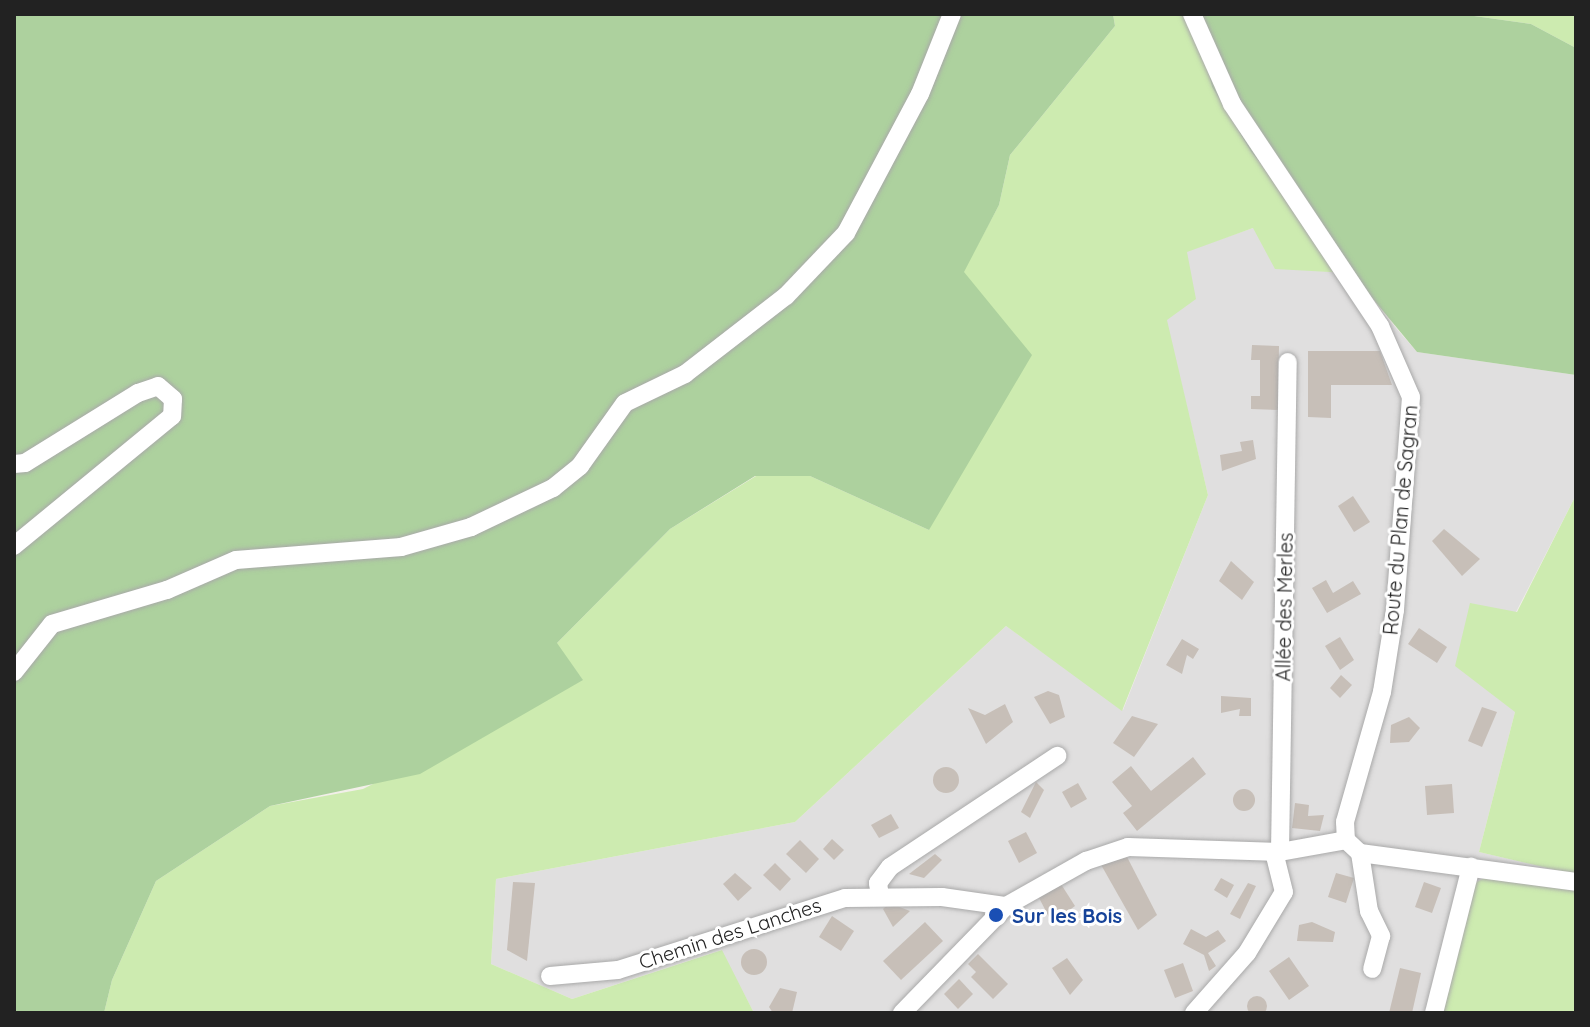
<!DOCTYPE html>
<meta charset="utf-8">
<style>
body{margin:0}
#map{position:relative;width:1590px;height:1027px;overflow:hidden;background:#f2efe9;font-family:Quicksand,sans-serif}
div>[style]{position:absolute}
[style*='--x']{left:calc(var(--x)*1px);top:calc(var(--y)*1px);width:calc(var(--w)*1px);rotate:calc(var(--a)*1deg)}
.residential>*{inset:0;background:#e0dfdf}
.grass>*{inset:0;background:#cdebb0}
.forest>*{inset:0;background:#add19e}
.building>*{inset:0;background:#c7bfb8}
.round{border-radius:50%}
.roads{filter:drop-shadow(0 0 2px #a9a9a9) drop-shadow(0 0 2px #a9a9a9)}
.minor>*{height:18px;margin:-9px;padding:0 9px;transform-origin:9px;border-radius:9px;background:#fff}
.dots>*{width:22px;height:22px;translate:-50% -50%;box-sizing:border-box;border:4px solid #fff;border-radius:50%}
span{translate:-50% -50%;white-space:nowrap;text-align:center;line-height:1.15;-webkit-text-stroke:6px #fff;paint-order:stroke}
.street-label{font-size:20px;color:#222}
.transit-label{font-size:20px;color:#164399;font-weight:700}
.left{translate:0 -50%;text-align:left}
.frame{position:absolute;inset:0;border:16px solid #222;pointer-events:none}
</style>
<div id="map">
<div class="residential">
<i style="clip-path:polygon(1253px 228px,1348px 273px,1417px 352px,1576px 375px,1576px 495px,1516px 612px,1515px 712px,1479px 852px,1576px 874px,1576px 1013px,754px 1013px,721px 950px,572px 999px,491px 964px,496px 879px,795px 822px,1006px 626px,1123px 710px,1208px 495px,1166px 320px,1187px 251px)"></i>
</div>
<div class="grass">
<i style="clip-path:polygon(1113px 14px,1194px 14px,1212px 87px,1251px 152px,1348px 273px,1275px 269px,1253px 228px,1187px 252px,1196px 299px,1167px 320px,1208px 495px,1122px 711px,1006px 626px,795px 822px,496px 879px,491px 964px,572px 999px,722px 950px,754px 1013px,104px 1013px,112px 980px,156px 881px,270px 806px,363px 789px,582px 679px,556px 644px,670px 529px,756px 476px,810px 476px,929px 530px,963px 272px,999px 205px,1010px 155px,1115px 26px)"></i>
<i style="clip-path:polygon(1460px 14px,1576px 14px,1576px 48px,1531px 24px)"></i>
<i style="clip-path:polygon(1576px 495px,1576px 874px,1573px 874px,1479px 852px,1515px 712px,1455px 666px,1470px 603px,1517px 612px)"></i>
<i style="clip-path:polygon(1488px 876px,1576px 890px,1576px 1013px,1442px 1013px,1475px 883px)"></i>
</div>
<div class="forest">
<i style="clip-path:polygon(14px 14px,1113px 14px,1115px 26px,1010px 155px,999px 205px,964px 272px,1032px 355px,929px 530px,810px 476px,755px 476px,670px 529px,557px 643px,583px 680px,420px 774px,270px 806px,156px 881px,112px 980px,104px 1013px,14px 1013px)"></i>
<i style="clip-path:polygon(1194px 14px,1460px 14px,1531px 24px,1576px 48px,1576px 375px,1417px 352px,1251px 152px,1212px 87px)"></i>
</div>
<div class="building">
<i style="clip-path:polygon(1252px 345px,1279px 346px,1278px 410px,1251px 409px,1251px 396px,1260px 396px,1260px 360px,1251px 360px)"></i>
<i style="clip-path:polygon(1308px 351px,1380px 351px,1392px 385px,1331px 385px,1331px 418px,1308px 417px)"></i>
<i style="clip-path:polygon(1253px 440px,1256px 459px,1222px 471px,1220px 455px,1242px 451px,1240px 442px)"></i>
<i style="clip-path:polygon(1353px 496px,1370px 522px,1354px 532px,1338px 506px)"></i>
<i style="clip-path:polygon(1444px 529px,1480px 559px,1462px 576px,1432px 541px)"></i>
<i style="clip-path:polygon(1231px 561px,1254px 582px,1242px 600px,1219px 581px)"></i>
<i style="clip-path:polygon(1326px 580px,1333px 593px,1353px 581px,1361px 594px,1327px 613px,1312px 588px)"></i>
<i style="clip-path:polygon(1419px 628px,1447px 647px,1437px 663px,1408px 644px)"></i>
<i style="clip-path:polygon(1340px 637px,1354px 660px,1340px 670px,1325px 646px)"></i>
<i style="clip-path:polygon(1182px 639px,1199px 649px,1193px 659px,1187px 655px,1182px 674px,1166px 665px)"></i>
<i style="clip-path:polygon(1341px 675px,1352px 685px,1340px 698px,1330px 688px)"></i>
<i style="clip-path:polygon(1048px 691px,1059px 695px,1065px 717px,1050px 724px,1034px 697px)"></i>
<i style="clip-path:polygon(1221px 696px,1251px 698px,1251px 716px,1239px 716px,1240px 709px,1221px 713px)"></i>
<i style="clip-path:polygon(1005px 704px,1013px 722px,986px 744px,968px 708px,985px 715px)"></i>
<i style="clip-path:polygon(1482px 707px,1497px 712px,1482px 747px,1468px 741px)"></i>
<i style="clip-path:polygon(1132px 716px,1158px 724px,1134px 757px,1113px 743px)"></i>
<i style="clip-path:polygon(1409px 717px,1420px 728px,1409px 742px,1390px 743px,1391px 725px)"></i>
<i style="clip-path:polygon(1193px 757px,1206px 774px,1137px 831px,1123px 813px,1132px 806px,1112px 782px,1131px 766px,1151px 791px)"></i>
<i class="round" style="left:933px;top:767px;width:26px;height:26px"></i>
<i style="clip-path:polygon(1036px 782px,1044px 790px,1030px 818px,1021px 812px)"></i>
<i style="clip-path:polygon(1078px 783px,1087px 799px,1071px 808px,1062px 792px)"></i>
<i style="clip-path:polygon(1452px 784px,1454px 813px,1427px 815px,1425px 786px)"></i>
<i class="round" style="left:1233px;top:789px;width:22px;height:22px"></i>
<i style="clip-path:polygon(1295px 803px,1309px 805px,1308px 816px,1324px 815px,1320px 831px,1292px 828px)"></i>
<i style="clip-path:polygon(891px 814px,899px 828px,879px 838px,871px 825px)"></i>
<i style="clip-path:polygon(1026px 832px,1037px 853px,1019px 863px,1008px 841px)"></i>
<i style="clip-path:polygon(832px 839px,844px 850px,834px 860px,823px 849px)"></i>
<i style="clip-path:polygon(800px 840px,819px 859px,806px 873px,786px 854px)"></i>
<i style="clip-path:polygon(1125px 853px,1157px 915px,1138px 930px,1100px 863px)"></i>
<i style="clip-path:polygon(935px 854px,942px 860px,924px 878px,909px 874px)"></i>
<i style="clip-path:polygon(775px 863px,791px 879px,780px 891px,763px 875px)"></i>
<i style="clip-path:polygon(735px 873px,752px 888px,738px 901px,723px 884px)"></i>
<i style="clip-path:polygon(1336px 873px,1354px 878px,1346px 903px,1328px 897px)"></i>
<i style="clip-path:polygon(1221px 878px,1234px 885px,1227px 898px,1214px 890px)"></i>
<i style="clip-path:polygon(1059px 881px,1075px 906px,1052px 923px,1037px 894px)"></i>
<i style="clip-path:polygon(513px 882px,535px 883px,527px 961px,507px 950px)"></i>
<i style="clip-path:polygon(1424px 882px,1441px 888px,1432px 913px,1415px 907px)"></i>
<i style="clip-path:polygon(1248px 883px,1256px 886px,1240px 919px,1230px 914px)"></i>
<i style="clip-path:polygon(889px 903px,910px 911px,893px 927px,883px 909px)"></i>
<i style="clip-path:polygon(832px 916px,854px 931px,841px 951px,819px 937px)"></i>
<i style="clip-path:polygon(925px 922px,943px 941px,901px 980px,883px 961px)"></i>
<i style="clip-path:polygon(1312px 922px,1335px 932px,1333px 942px,1297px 941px,1299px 925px)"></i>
<i style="clip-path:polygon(1191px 929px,1206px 937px,1218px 930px,1226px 941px,1208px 953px,1216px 966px,1209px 971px,1204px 955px,1183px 944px)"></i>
<i class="round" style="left:741px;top:949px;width:26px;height:26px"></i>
<i style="clip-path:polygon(978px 954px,1008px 984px,993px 999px,971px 977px,976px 972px,968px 964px)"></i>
<i style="clip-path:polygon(1289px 957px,1309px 986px,1289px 1000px,1269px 971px)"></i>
<i style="clip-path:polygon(1067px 958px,1083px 980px,1070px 995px,1052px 968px)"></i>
<i style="clip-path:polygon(1183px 963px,1193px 991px,1175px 998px,1164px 970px)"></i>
<i style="clip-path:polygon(1400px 968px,1421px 973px,1412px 1013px,1389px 1013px)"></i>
<i style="clip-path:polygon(959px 979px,973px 994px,958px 1009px,944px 994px)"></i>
<i style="clip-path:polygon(780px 988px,797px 992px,792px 1013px,773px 1013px,769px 1007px)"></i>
<i class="round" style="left:1247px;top:996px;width:20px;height:20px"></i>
</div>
<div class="roads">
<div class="minor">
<i style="--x:1192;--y:14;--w:98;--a:66"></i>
<i style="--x:1232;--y:104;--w:267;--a:56.3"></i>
<i style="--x:1380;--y:326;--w:77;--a:66.4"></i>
<i style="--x:1411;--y:397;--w:214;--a:94.3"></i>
<i style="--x:1395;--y:610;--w:83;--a:99"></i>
<i style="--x:1382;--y:692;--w:135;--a:105.9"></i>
<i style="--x:1345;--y:822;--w:18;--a:87"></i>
<i style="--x:14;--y:464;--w:11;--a:-5"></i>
<i style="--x:25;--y:463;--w:133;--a:-31.8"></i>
<i style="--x:138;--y:393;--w:21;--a:-19"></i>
<i style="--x:158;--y:386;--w:20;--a:41"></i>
<i style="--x:173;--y:399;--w:17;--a:93"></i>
<i style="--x:172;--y:416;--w:205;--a:140.6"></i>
<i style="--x:14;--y:672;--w:61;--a:-51.6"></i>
<i style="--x:52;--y:624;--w:120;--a:-16.5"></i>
<i style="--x:167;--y:590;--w:75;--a:-23.5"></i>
<i style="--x:236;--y:560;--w:166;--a:-4.5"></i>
<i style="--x:401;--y:547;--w:73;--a:-15.9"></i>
<i style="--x:471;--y:527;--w:91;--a:-25.4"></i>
<i style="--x:553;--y:488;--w:35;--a:-39"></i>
<i style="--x:580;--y:466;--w:77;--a:-54.5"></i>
<i style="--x:625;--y:403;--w:67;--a:-25.8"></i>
<i style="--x:685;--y:374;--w:128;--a:-37.7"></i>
<i style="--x:786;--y:296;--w:87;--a:-46.4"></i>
<i style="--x:846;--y:233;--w:157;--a:-62"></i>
<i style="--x:920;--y:94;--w:86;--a:-68.2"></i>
<i style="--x:1280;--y:852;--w:490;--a:-89.1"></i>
<i style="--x:1360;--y:853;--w:59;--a:81.2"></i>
<i style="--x:1369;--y:911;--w:28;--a:64"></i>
<i style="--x:1381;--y:936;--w:34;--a:105"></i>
<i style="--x:880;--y:896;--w:13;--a:-99"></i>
<i style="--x:878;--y:883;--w:20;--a:-53"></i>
<i style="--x:890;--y:867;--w:201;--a:-33.6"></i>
<i style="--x:550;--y:976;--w:68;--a:-5"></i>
<i style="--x:618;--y:970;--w:238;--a:-17.6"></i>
<i style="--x:845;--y:898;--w:97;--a:-0.6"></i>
<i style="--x:942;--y:897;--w:65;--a:8"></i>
<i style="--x:902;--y:1013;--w:149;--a:-45.8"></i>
<i style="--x:1006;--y:906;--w:92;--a:-29.4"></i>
<i style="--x:1086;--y:861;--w:44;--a:-18.4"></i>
<i style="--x:1128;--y:847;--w:152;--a:1.9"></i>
<i style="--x:1280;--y:852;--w:67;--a:-10.3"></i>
<i style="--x:1346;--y:840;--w:19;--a:43"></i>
<i style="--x:1360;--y:853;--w:218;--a:7.6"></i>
<i style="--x:1194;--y:1013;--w:80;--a:-48.5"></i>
<i style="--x:1247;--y:953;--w:71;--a:-58.8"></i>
<i style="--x:1284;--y:892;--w:41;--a:-104"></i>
<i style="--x:1434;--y:1013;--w:151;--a:-75.8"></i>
</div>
</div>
<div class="dots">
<i style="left:996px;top:915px;background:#1a4fb4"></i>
</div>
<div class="street-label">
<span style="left:1400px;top:520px;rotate:-85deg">Route du Plan de Sagran</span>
<span style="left:1284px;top:607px;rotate:-89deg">Allée des Merles</span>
<span style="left:730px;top:933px;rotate:-18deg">Chemin des Lanches</span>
</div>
<div class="transit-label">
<span class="left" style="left:1012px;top:915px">Sur les Bois</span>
</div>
<div class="frame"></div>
</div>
